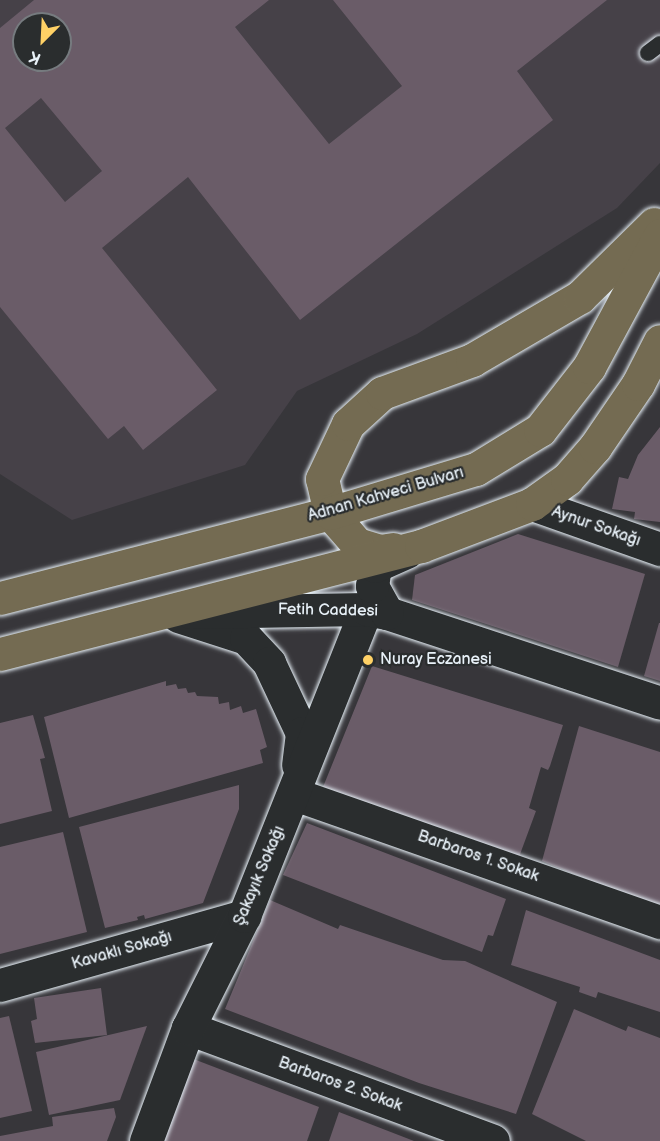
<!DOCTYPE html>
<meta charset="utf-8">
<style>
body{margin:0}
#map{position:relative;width:660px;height:1141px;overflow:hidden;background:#37363a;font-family:"Balsamiq Sans",sans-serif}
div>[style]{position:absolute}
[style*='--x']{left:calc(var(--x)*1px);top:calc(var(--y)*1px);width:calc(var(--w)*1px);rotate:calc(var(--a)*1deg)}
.built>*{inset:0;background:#464148}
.building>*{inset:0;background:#6a5c68}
.roads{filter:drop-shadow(0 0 2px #e8f1f8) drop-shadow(0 0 2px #e8f1f8)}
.service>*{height:16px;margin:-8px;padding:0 8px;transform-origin:8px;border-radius:8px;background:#2a2d2e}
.minor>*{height:33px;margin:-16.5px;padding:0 16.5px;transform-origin:16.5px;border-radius:16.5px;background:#2a2d2e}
.tertiary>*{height:33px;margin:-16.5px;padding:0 16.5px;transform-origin:16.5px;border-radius:16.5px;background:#2a2d2e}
.primary>*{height:33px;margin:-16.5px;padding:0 16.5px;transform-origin:16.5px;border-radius:16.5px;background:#746b52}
.dots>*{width:16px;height:16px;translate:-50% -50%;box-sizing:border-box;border:3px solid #2a2d2e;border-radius:50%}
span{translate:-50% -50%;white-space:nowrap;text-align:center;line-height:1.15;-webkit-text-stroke:4.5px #2a2d2e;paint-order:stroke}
.street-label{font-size:16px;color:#e8f1f8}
.poi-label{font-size:16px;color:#e8f1f8}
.left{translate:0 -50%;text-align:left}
.north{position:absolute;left:12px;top:12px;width:60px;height:60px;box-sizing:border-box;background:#2a2d2e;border:2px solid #767b7f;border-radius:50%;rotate:204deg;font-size:16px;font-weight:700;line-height:24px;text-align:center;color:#e8f1f8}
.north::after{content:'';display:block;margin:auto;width:21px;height:27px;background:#ffd166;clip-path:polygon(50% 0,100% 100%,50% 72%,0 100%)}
</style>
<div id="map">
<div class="built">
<i style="clip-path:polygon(evenodd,0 0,660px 0,660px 163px,617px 208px,417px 334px,297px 391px,245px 465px,72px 520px,0 474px,0 0,24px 24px,60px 24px,60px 60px,24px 60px,24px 24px)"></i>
</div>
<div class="building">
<i style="clip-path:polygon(evenodd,34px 0,269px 0,235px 27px,329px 144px,402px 86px,333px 0,607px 0,517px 71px,553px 120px,300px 320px,188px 177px,102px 248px,217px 390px,143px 450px,124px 426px,108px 439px,0 307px,0 28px,34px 0,24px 24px,60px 24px,60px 60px,24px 60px,24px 24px,34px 0,41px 98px,102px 171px,65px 202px,5px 128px,41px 98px)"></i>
<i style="clip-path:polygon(660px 427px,660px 522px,634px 519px,635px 512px,612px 509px,619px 477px,628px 479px,638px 455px)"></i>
<i style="clip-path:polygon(518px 534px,645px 574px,618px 667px,412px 600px,415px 575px)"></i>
<i style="clip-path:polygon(659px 623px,660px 623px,660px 681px,644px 676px)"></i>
<i style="clip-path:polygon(372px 666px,563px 725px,550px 766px,548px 770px,541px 767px,529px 808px,536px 811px,519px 857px,323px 787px)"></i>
<i style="clip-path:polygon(166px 681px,166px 686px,176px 684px,178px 689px,186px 688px,188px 693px,195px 692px,197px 696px,218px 697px,219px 704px,229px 702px,230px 710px,241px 706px,243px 713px,256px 709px,267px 747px,260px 750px,263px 763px,69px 818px,44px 717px)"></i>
<i style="clip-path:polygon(33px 715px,45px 758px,40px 759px,52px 811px,0 824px,0 723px)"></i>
<i style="clip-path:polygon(579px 726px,660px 752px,660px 909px,542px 861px)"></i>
<i style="clip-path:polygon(239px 785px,239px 809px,203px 903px,145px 919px,144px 915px,137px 917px,138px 920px,105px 928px,79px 827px)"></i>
<i style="clip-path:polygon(307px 823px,506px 899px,493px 936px,488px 935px,482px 952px,283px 875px)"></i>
<i style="clip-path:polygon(63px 832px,87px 932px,0 954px,0 847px)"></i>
<i style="clip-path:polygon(270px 900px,338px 929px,340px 925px,443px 960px,465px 961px,557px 1002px,516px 1114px,419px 1083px,225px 1009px)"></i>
<i style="clip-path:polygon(526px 910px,660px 960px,660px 1012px,598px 992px,596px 998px,579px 992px,580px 987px,511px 965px)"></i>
<i style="clip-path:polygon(101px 988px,107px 1035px,35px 1043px,31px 1021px,37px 1019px,34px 998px)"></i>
<i style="clip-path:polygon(574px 1009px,626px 1031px,628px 1026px,660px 1038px,660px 1141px,586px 1141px,532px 1114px)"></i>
<i style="clip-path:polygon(9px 1016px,32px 1111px,0 1118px,0 1018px)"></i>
<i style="clip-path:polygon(147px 1026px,120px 1100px,49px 1115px,36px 1052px)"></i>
<i style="clip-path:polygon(183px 1055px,319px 1107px,307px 1141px,154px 1141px)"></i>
<i style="clip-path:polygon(114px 1108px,116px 1117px,107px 1141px,0 1141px,0 1136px,53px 1126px,52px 1117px)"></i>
<i style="clip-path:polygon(339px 1112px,414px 1141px,329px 1141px)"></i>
</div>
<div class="roads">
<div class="service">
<i style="--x:648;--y:53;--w:15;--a:-37"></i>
</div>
<div class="minor">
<i style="--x:532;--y:504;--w:136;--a:19.4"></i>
<i style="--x:178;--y:616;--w:71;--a:17.9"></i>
<i style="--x:246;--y:638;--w:34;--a:47"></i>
<i style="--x:269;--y:663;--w:77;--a:64.8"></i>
<i style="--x:302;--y:733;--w:32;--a:97"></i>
<i style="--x:294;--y:794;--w:388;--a:19.3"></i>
<i style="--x:0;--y:985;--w:254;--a:-15.8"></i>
<i style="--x:188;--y:1028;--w:325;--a:20.3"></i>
<i style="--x:146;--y:1141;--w:121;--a:-69.6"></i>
<i style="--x:188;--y:1028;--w:125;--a:-63.4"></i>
<i style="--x:244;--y:916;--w:330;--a:-68.3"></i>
</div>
<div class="tertiary">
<i style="--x:190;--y:612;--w:176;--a:-1"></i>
<i style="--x:366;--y:609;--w:21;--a:11"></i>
<i style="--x:387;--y:613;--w:287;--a:18.2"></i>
<i style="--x:387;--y:613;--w:31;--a:-119"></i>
<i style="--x:372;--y:586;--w:20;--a:-81"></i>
<i style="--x:375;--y:566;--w:35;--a:-24"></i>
</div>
<div class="primary">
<i style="--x:393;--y:549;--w:13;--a:171"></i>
<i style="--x:380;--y:551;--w:24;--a:-163"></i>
<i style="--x:357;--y:544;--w:41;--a:-131.1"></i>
<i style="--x:330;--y:513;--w:35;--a:-103"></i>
<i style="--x:322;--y:479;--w:61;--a:-64.7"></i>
<i style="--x:348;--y:424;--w:46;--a:-42.4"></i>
<i style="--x:382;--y:393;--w:96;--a:-20.1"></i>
<i style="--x:472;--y:360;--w:125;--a:-30.3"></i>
<i style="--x:580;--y:297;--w:104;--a:-44.6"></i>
<i style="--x:0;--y:598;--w:341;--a:-14.4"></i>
<i style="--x:330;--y:513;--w:152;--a:-16.8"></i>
<i style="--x:476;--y:469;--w:75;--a:-31.4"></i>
<i style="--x:540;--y:430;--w:80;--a:-52.1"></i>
<i style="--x:589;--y:367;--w:150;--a:-61.7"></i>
<i style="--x:0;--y:654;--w:435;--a:-14.4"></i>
<i style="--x:421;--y:546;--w:119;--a:-20.7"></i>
<i style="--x:532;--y:504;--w:43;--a:-35.5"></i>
<i style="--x:567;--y:479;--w:43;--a:-48.8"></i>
<i style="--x:595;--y:447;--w:76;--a:-55.7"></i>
<i style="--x:638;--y:384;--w:48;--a:-62.9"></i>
</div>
</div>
<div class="dots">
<i style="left:368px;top:660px;background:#ffd166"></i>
</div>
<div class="street-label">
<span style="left:386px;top:495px;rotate:-16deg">Adnan Kahveci Bulvarı</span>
<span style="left:596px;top:527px;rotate:19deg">Aynur Sokağı</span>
<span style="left:328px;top:611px;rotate:1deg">Fetih Caddesi</span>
<span style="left:478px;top:857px;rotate:19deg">Barbaros 1. Sokak</span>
<span style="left:260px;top:876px;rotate:-67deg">Şakayık Sokağı</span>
<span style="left:122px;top:951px;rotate:-16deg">Kavaklı Sokağı</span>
<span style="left:340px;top:1085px;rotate:20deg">Barbaros 2. Sokak</span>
</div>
<div class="poi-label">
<span class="left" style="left:380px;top:660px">Nuray Eczanesi</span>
</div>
<div class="north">K</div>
</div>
